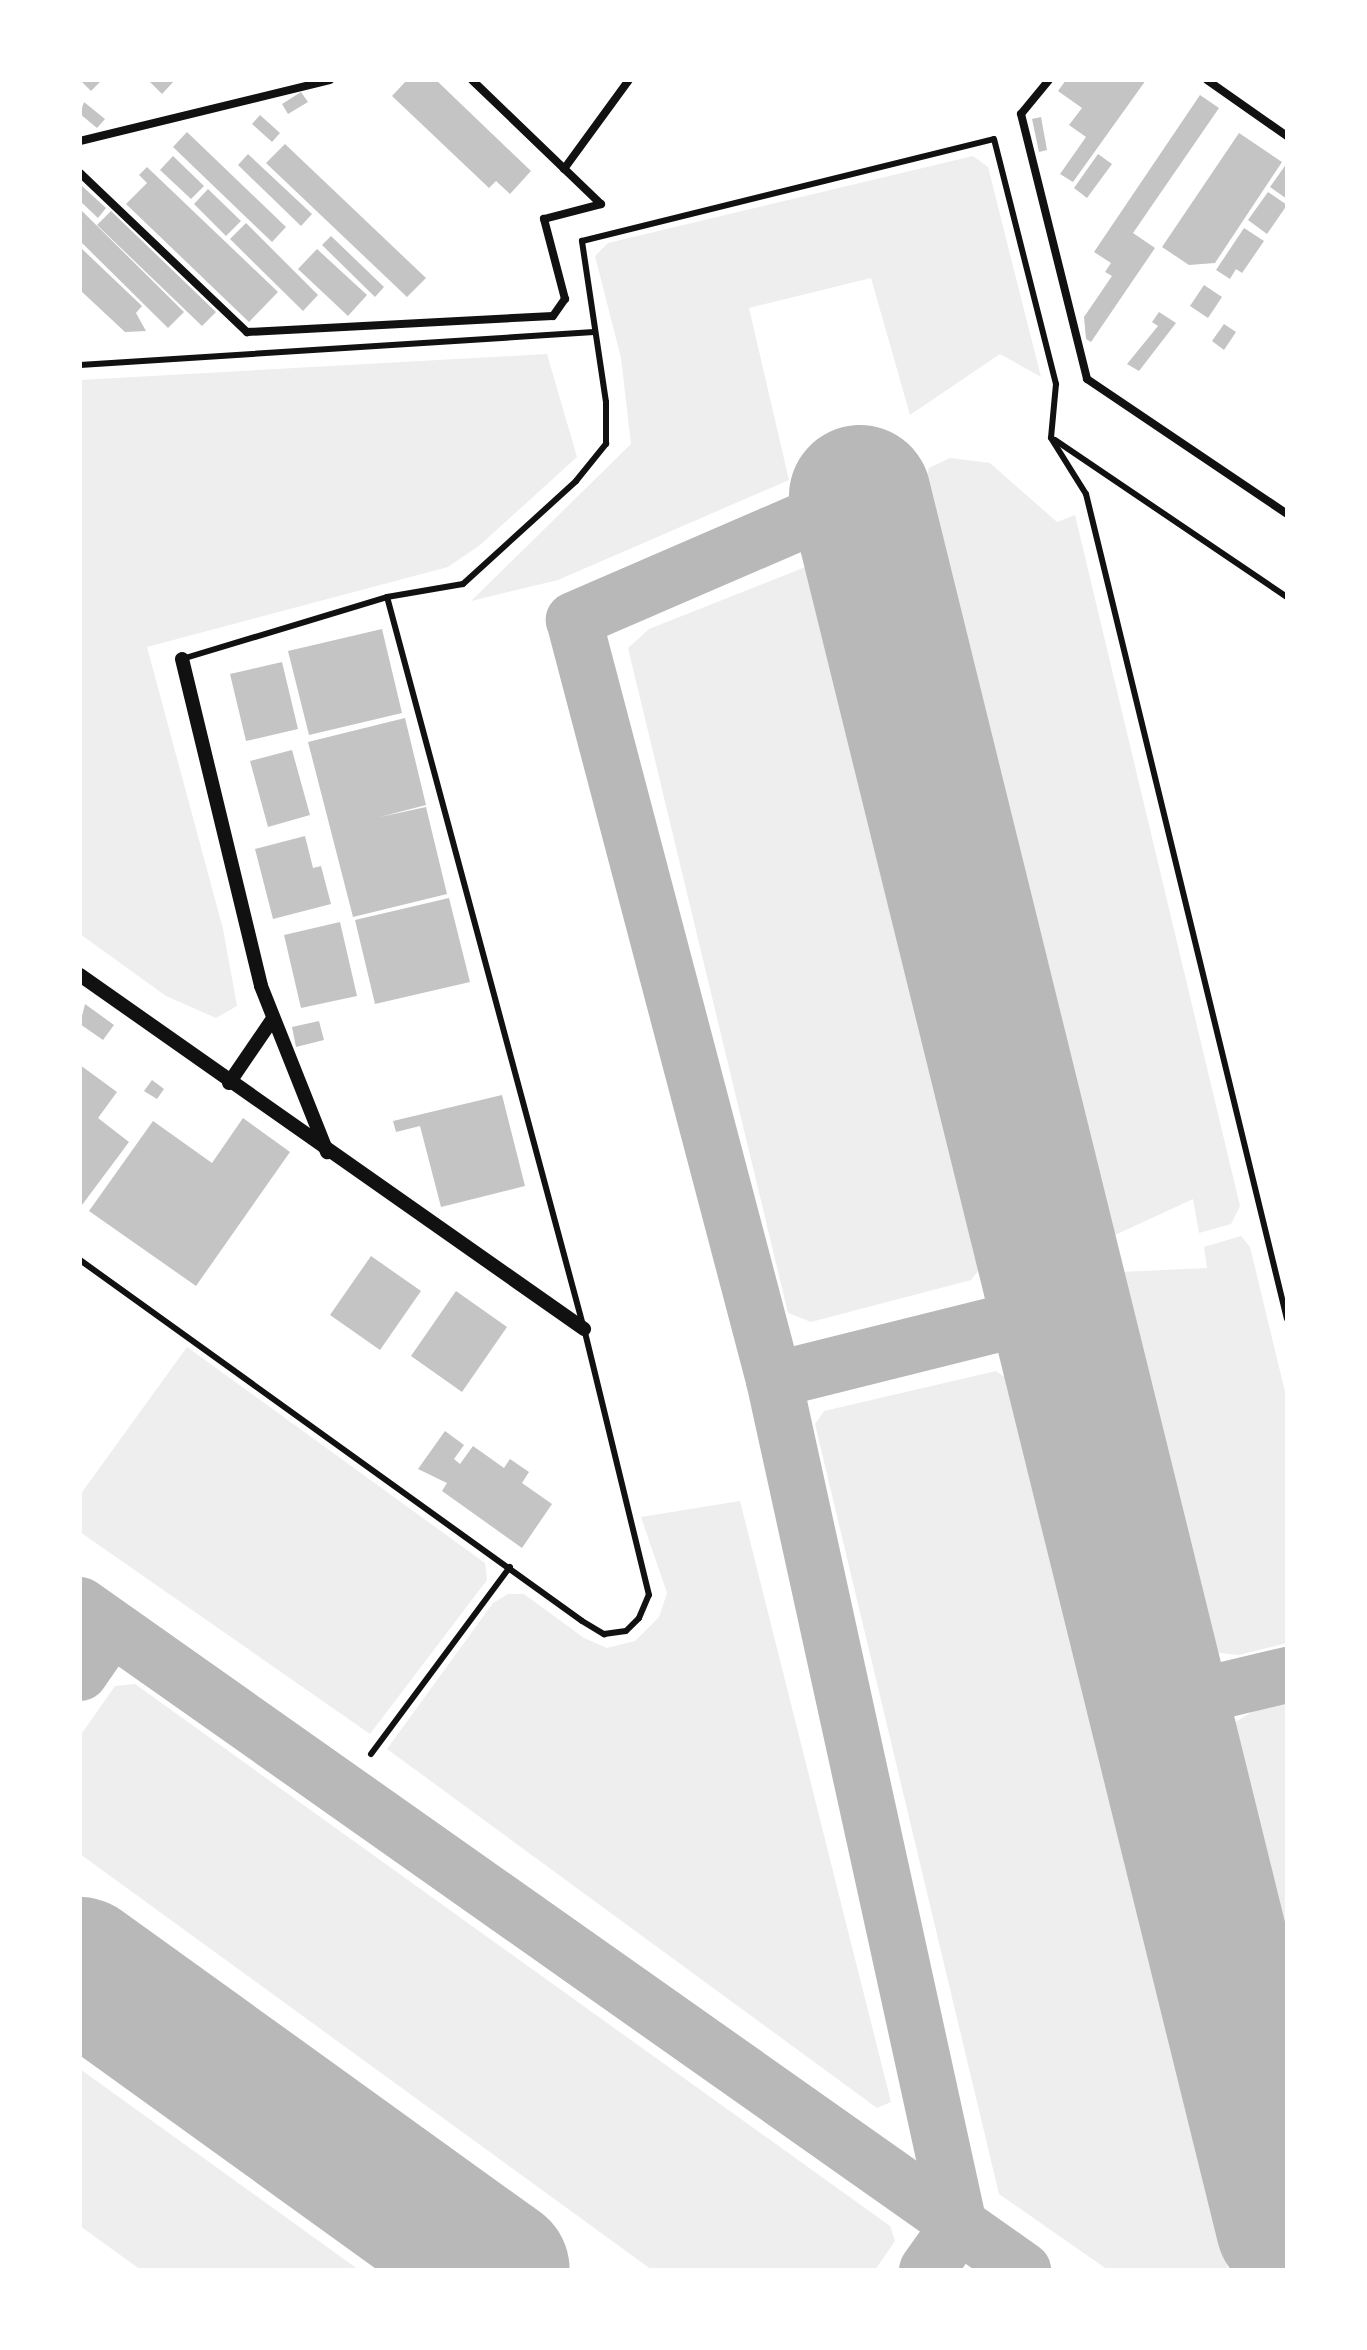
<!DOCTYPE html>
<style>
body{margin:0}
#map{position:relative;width:1367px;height:2350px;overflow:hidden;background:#fff;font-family:Poppins,sans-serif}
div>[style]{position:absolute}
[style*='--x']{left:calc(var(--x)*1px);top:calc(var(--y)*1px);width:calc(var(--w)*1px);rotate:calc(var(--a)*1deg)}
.green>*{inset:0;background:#eee}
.taxiway>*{height:56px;margin:-28px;padding:0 28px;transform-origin:28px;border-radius:28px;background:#b8b8b8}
.runway>*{height:142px;margin:-71px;padding:0 71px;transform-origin:71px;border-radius:71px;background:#b8b8b8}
.building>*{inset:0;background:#c4c4c4}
.service>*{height:6px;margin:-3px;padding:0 3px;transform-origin:3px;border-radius:3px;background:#111}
.minor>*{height:8px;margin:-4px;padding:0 4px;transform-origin:4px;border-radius:4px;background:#111}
.tertiary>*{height:14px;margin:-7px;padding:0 7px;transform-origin:7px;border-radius:7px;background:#111}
span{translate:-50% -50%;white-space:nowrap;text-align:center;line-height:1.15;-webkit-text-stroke:6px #fff;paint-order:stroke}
.frame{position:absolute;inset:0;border:82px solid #fff;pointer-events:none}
</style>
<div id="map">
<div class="green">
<i style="clip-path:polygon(973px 156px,988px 167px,1041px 377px,1000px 354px,910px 415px,871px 278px,749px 308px,789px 480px,558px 580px,471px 601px,631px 444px,621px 358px,595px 256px,608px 243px)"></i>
<i style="clip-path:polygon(547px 354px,577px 457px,480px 545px,448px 567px,147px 647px,223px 929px,237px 1006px,216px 1018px,166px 996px,80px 934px,80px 380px)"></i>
<i style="clip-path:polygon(950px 458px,990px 463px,1057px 522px,1075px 515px,1240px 1206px,1231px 1224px,1199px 1233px,1193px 1199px,1102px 1241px,924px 484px,929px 468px)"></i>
<i style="clip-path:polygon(808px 566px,983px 1265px,971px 1280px,811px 1322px,788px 1313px,628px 648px,649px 629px)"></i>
<i style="clip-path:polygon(1241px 1236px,1250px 1247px,1287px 1400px,1287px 1643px,1239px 1655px,1211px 1652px,1204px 1637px,1120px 1272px,1207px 1268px,1204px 1247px)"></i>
<i style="clip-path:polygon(187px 1347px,485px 1563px,487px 1580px,370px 1734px,80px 1532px,80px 1495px)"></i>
<i style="clip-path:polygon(996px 1371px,1013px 1383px,1228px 2270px,1108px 2270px,999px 2194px,815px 1424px,824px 1411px)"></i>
<i style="clip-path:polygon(740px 1501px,891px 2102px,877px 2108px,387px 1749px,493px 1603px,508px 1594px,524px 1594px,584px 1638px,607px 1648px,635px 1641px,659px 1617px,667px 1593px,641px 1517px)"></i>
<i style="clip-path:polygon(135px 1684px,890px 2226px,895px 2241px,875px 2270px,652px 2270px,80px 1854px,80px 1736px,115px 1686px)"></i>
<i style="clip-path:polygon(1287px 1701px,1287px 1980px,1231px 1759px,1228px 1726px,1261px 1707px)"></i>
<i style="clip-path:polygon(80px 2069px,359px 2270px,141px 2270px,80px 2226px)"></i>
</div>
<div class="taxiway">
<i style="--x:860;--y:496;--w:312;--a:156.6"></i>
<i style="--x:574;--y:620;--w:786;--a:75.26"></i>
<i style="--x:774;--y:1380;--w:865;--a:77.65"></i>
<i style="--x:959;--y:2225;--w:55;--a:125.4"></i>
<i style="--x:774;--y:1380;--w:297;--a:-14"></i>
<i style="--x:80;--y:1605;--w:1154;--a:35.19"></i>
<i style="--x:80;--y:1673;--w:55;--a:-55.4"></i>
<i style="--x:1161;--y:1705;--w:130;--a:-13.4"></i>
</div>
<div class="runway">
<i style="--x:860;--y:496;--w:1782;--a:76.14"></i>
<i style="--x:80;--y:1968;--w:516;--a:35.78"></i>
</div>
<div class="building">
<i style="clip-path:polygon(80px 80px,102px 80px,91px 91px)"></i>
<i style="clip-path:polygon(148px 80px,175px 80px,162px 94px)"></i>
<i style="clip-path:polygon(407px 80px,436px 80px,531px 171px,510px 194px,496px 181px,489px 188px,392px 96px)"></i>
<i style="clip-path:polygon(1066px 80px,1146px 80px,1073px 182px,1060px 174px,1086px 137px,1069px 125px,1082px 108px,1058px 91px)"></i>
<i style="clip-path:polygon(301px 92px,308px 102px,288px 114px,282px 104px)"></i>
<i style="clip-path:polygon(1200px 95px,1219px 108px,1133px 233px,1155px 248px,1091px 342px,1086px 339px,1084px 317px,1112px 276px,1105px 272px,1111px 263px,1094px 252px)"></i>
<i style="clip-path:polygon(84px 102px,105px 119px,97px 128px,80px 114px)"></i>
<i style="clip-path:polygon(260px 115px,280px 133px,272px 142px,252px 124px)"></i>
<i style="clip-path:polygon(1041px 117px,1047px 150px,1039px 152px,1032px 119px)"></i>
<i style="clip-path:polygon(187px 132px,286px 227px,272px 242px,173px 147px)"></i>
<i style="clip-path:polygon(1239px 133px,1282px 162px,1215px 263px,1189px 265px,1162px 247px)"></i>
<i style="clip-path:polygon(285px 144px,426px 278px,407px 297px,266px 163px)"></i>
<i style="clip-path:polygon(248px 154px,312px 214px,301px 226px,238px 165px)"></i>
<i style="clip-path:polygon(1098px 154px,1112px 164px,1087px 198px,1074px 188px)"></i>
<i style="clip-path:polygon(173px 156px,204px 186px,191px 199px,160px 170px)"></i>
<i style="clip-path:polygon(1287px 163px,1287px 199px,1270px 187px)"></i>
<i style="clip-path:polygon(147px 167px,278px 292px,249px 322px,126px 204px,147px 183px,139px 175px)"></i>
<i style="clip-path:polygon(82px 186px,106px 208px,98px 218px,80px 201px)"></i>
<i style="clip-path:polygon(208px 189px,241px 221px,226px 236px,194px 204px)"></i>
<i style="clip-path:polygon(1268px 192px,1287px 205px,1267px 234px,1248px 220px)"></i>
<i style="clip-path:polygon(80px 209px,184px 312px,168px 328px,80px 241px)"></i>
<i style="clip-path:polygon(111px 211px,216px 312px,202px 326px,97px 225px)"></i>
<i style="clip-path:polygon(246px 223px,318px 295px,303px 311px,230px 239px)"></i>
<i style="clip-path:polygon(1244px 228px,1264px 241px,1242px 273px,1236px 269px,1230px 279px,1216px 270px)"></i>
<i style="clip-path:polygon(331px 236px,384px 287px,375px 297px,322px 245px)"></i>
<i style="clip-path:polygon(80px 247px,142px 306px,136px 313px,146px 331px,125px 332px,80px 290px)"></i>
<i style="clip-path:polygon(317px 249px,367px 295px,348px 316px,298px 269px)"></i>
<i style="clip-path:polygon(1204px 285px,1222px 297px,1208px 318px,1190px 306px)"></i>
<i style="clip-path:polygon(1159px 312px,1176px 323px,1139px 371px,1127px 364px,1158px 326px,1152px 322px)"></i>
<i style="clip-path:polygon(1224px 324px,1236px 332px,1224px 350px,1212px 341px)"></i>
<i style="clip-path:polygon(382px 629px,402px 713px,309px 735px,288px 651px)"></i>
<i style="clip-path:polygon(282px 662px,298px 729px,246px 741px,230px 674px)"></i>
<i style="clip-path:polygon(405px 718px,426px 805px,380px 817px,426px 807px,447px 894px,353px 917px,308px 742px)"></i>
<i style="clip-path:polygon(292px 750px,310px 815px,268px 827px,250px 761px)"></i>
<i style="clip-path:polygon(305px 836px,313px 868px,321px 866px,331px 904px,273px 919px,255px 849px)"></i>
<i style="clip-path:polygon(449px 898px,470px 982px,375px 1004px,355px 920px)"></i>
<i style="clip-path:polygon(340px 922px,357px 996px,301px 1008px,284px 935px)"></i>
<i style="clip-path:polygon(85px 1004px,114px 1025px,103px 1040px,80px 1024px)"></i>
<i style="clip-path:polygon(319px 1021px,324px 1040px,296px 1047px,292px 1027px)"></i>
<i style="clip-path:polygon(80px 1065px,117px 1092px,98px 1118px,129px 1142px,82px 1205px)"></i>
<i style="clip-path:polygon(152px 1080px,164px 1089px,157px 1099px,144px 1091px)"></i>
<i style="clip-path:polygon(502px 1095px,525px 1186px,441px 1207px,420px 1126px,396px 1132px,393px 1121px)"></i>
<i style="clip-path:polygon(243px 1118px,290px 1152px,196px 1286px,89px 1211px,153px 1121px,212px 1163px)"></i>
<i style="clip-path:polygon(371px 1256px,421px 1291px,380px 1350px,330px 1315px)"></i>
<i style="clip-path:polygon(456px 1291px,507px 1327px,462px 1392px,411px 1356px)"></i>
<i style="clip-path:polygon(445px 1431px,464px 1445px,454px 1459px,460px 1464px,473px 1446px,504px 1468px,510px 1459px,529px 1472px,522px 1483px,552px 1504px,522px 1548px,442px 1491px,447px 1483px,418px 1469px)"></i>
</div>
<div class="service">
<i style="--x:80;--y:365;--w:515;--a:-3.67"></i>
<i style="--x:1055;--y:440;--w:280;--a:34.1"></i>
<i style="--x:182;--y:659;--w:214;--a:-16.8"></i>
<i style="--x:387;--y:597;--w:77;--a:-9.7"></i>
<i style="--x:463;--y:584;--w:153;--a:-42.3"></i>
<i style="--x:576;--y:481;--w:48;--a:-51"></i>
<i style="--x:606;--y:444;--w:42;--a:-90"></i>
<i style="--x:606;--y:402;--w:163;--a:-98.5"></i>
<i style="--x:582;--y:241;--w:424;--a:-13.9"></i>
<i style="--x:994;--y:139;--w:253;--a:75.8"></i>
<i style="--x:1056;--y:384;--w:54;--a:95.3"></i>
<i style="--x:1051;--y:438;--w:66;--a:58"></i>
<i style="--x:1086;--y:494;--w:849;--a:76.31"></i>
<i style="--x:80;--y:1260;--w:618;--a:35.72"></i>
<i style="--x:582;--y:1621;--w:26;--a:31"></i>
<i style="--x:604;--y:1634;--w:22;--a:-8"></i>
<i style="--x:626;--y:1631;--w:18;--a:-45"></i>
<i style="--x:639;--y:1618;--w:25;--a:-67"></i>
<i style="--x:649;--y:1595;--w:274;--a:-103.7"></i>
<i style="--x:584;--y:1329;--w:758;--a:-105.06"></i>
<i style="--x:371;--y:1754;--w:233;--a:-53.4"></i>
</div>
<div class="minor">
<i style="--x:472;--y:80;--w:179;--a:43.9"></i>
<i style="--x:1049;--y:80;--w:44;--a:129.5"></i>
<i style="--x:1021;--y:114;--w:273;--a:76"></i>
<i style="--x:1087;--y:379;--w:241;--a:34"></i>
<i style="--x:1207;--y:80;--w:98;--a:35"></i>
<i style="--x:80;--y:141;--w:257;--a:-13.7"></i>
<i style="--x:564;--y:169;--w:110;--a:-53.9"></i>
<i style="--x:80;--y:173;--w:231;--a:43.6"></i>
<i style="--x:247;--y:332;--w:306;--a:-3"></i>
<i style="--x:553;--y:316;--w:21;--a:-55"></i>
<i style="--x:565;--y:299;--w:83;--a:-104.7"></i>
<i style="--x:544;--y:219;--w:59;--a:-14.7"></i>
</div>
<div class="tertiary">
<i style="--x:182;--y:659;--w:336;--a:76.4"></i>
<i style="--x:261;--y:986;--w:179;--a:68.3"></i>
<i style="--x:80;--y:975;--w:616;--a:35.08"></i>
<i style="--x:229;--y:1083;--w:76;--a:-55.7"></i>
</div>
<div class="frame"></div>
</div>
